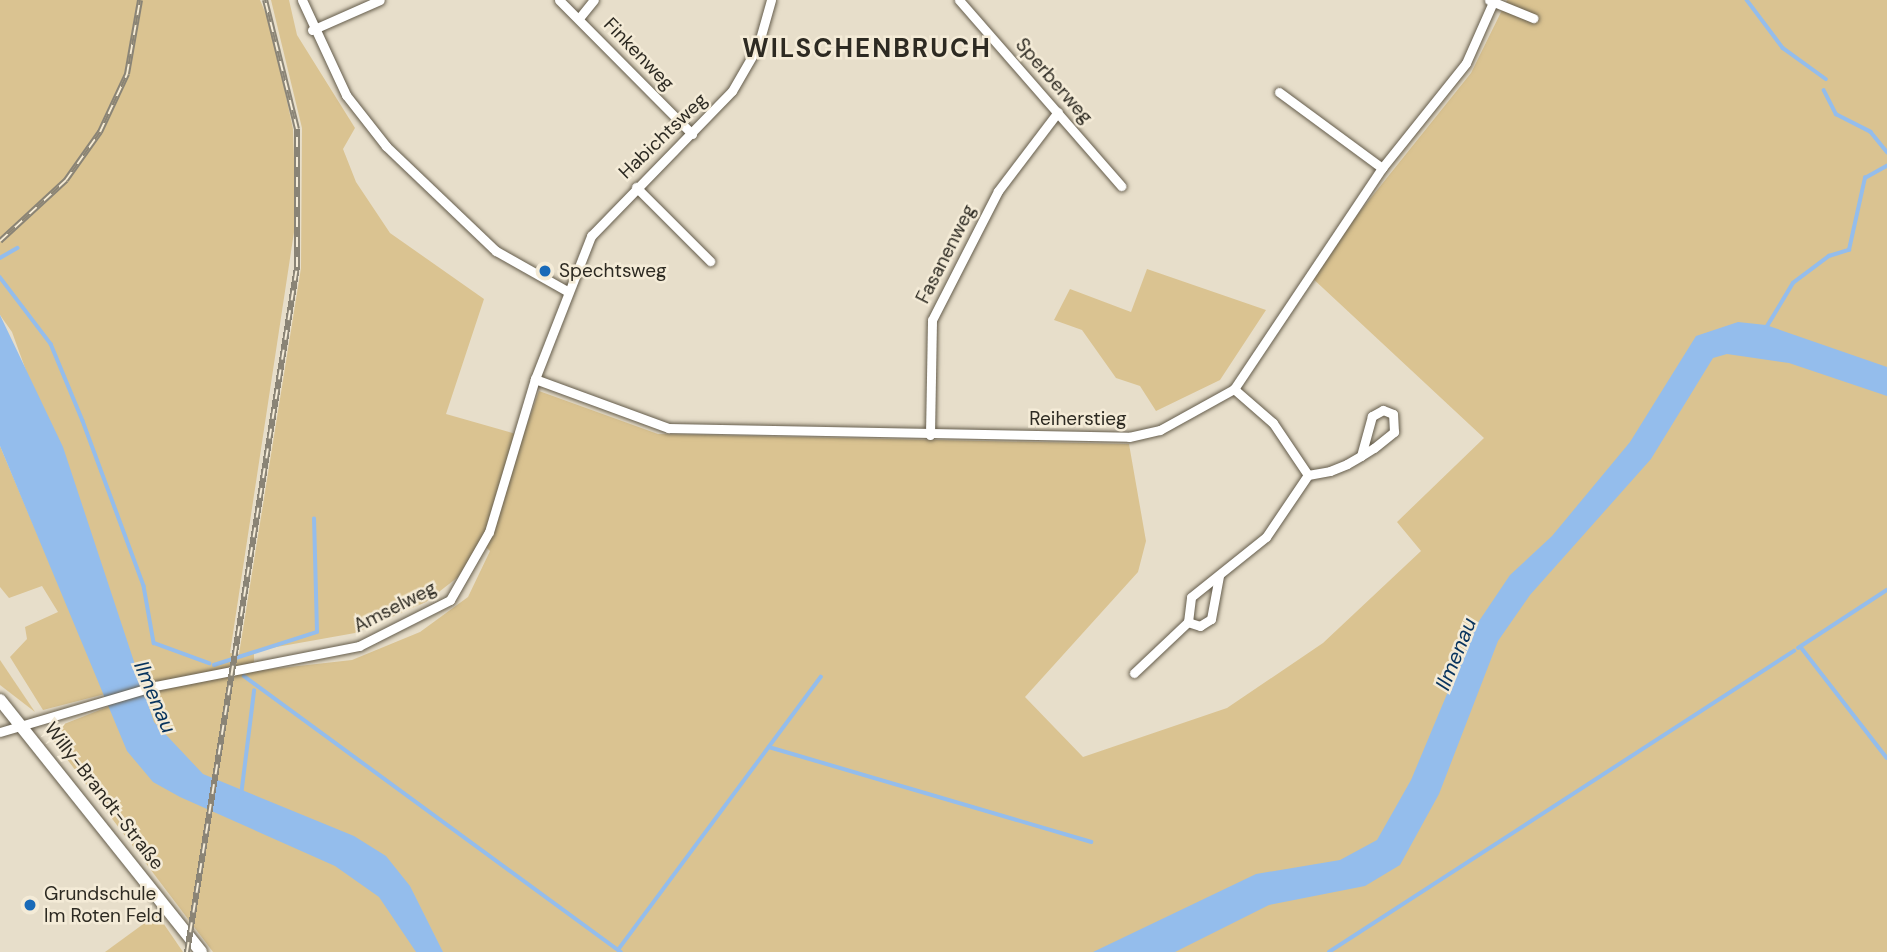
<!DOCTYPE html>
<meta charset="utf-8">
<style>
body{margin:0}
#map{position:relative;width:1887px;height:952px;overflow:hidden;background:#e7deca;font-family:"DM Sans",sans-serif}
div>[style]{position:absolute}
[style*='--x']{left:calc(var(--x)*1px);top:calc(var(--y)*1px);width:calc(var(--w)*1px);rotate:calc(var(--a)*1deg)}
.green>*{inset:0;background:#dac391}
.water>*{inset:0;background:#94bdec}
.stream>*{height:3.5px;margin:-1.75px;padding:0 1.75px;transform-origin:1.75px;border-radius:1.75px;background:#94bdec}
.roads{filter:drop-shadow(0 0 2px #645c4b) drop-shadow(0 0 2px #645c4b)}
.street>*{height:9px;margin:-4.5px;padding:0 4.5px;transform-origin:4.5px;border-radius:4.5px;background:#fff}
.secondary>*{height:12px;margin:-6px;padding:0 6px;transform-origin:6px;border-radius:6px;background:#fff}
.rail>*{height:6px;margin-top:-3px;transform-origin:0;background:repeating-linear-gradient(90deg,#f4ebd7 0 10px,#8a8476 0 20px);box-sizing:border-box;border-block:2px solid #8a8476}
.dots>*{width:19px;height:19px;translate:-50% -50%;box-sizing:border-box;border:4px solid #f4ebd7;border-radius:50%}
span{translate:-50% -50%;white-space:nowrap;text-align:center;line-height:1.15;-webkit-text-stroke:5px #f4ebd7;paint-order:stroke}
.street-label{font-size:19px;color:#2d2a22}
.poi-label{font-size:19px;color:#2d2a22}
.left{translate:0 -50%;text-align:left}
.water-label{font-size:21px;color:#07335d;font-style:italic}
.district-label{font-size:26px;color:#2d2a22;font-weight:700;letter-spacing:2px}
</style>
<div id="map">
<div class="green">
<i style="clip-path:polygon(evenodd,0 0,260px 0,271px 26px,293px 129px,296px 219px,230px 653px,239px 654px,301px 268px,302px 128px,271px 0,289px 0,297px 35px,355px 128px,343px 149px,356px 182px,390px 233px,484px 299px,446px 414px,523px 436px,539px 391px,658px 434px,1129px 444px,1146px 541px,1138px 572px,1025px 697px,1083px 757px,1227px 708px,1323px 643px,1421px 551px,1397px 522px,1484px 438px,1309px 275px,1471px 73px,1507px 0,1887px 0,1887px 952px,213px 952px,51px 738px,54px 728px,110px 706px,112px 711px,147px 701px,145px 695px,156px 692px,153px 680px,139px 682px,12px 332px,0 315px,0 0,480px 541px,490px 551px,468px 597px,420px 632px,352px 660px,254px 671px,254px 651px,355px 633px,426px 602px,458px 577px,480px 541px)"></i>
<i style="clip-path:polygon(1147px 269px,1266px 310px,1220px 380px,1156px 411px,1140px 386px,1116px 378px,1082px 330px,1054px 320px,1070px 289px,1131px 312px)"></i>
<i style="clip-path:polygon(0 446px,105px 694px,43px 710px,10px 657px,27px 639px,25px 627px,58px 612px,42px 586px,9px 598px,0 587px)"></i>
<i style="clip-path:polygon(0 660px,35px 712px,0 685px)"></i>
<i style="clip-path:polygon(157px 914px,183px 952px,105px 952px)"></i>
</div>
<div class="water">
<i style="clip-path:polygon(0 315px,63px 447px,154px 722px,203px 774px,354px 836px,386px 856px,410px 886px,443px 952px,416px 952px,379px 897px,335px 866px,180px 797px,153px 782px,127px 751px,0 446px)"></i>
<i style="clip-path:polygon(1738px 322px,1766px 325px,1887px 367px,1887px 396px,1789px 363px,1727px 354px,1713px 358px,1651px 459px,1530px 595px,1498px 641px,1439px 794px,1400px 865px,1365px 886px,1269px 905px,1175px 952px,1093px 952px,1256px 874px,1340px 860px,1377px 840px,1411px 780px,1475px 627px,1510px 575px,1552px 536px,1630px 442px,1696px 336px)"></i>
</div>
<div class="stream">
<i style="--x:1747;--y:0;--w:60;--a:53.1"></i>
<i style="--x:1783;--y:48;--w:53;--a:35.8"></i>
<i style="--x:1824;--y:90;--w:27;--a:63"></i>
<i style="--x:1836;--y:114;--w:39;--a:27"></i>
<i style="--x:1871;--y:132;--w:26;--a:51"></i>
<i style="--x:0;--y:258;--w:20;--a:-30"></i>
<i style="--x:0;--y:277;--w:84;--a:52.7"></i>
<i style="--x:51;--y:344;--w:83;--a:67.4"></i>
<i style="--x:83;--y:421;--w:176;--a:69.7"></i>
<i style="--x:144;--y:586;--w:58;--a:80"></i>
<i style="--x:154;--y:643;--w:59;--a:20"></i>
<i style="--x:1766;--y:328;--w:52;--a:-59"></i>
<i style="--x:1793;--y:283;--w:45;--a:-36.9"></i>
<i style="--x:1829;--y:256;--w:21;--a:-17"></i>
<i style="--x:1849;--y:250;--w:74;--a:-77.5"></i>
<i style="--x:1865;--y:178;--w:25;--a:-29"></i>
<i style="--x:1801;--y:647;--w:140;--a:52.2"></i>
<i style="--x:1798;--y:648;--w:106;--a:-33.1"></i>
<i style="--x:214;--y:665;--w:108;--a:-17.8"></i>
<i style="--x:317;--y:632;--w:113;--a:-91.5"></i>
<i style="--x:244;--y:676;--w:467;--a:36.2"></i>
<i style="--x:769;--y:747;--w:336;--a:16.4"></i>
<i style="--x:241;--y:796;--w:106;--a:-82.9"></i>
<i style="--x:618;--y:950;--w:340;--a:-53.4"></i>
<i style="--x:1329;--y:952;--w:554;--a:-32.92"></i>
</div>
<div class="roads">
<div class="street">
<i style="--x:302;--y:0;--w:105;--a:65.1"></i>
<i style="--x:346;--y:95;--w:65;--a:51.9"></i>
<i style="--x:386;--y:146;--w:152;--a:43.7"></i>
<i style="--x:496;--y:251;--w:81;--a:29.4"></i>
<i style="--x:559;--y:0;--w:189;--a:45.2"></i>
<i style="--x:959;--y:0;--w:247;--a:48.9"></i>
<i style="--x:1489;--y:0;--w:48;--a:22.2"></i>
<i style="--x:580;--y:17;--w:22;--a:-51"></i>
<i style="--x:312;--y:30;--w:74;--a:-23.8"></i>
<i style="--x:1279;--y:92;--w:128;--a:36.4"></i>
<i style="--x:636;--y:187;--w:105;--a:45"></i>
<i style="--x:535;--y:379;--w:142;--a:20.2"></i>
<i style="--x:668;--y:428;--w:461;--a:1.1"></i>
<i style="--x:1129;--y:437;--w:32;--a:-13"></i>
<i style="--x:1160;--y:430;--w:85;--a:-29"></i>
<i style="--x:1234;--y:389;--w:266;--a:-56.2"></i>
<i style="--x:1382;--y:168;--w:134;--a:-51.3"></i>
<i style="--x:1466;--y:63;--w:67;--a:-66.1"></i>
<i style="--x:930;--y:435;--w:115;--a:-89"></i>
<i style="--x:932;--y:320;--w:145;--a:-62.9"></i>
<i style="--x:998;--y:191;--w:99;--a:-52.8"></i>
<i style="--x:1308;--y:475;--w:22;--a:-10"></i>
<i style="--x:1330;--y:471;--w:18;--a:-22"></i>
<i style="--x:1347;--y:464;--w:16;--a:-30"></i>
<i style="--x:1361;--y:456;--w:15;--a:-32"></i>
<i style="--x:1374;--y:448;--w:26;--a:-39"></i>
<i style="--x:1394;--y:432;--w:18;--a:-93"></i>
<i style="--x:1393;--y:414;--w:11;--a:-158"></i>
<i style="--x:1383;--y:410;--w:13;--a:151"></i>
<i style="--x:1372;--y:416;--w:41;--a:105.4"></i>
<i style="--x:1219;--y:576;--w:44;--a:100.5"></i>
<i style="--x:1211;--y:619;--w:13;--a:148"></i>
<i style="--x:1200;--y:626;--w:13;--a:-162"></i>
<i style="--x:1188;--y:622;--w:25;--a:-83"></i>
<i style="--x:1191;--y:597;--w:96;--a:-38.7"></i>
<i style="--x:1266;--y:537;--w:75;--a:-55.9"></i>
<i style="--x:1308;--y:475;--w:63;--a:-123.9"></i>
<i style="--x:1273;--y:423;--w:52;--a:-138.9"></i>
<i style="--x:1134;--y:673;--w:74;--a:-43.4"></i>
<i style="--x:0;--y:732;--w:162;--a:-16.5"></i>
<i style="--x:155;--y:686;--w:208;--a:-11.1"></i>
<i style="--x:359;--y:646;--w:102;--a:-26.8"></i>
<i style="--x:450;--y:600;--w:78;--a:-60.2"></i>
<i style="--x:489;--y:532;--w:160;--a:-73.3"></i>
<i style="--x:535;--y:379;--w:154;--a:-68.6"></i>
<i style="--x:591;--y:236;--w:202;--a:-45.8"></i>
<i style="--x:732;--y:91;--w:52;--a:-60"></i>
<i style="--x:758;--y:46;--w:48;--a:-74.2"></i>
</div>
<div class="secondary">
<i style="--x:0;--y:700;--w:322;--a:51.4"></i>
</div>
</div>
<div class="rail">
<i style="--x:0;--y:241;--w:90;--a:-42.7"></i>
<i style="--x:66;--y:180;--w:59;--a:-54.7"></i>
<i style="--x:100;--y:132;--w:64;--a:-65"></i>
<i style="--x:127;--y:74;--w:75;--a:-80"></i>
<i style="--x:187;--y:952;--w:694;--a:-80.88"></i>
<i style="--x:297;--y:267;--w:138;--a:-90"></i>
<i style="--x:297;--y:129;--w:133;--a:-103.9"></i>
</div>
<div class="dots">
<i style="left:545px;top:271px;background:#196ab8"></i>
<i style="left:30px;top:905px;background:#196ab8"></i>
</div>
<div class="street-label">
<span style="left:639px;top:54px;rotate:46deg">Finkenweg</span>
<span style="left:1054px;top:81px;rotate:49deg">Sperberweg</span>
<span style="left:663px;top:136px;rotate:-44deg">Habichtsweg</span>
<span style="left:946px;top:254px;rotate:-63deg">Fasanenweg</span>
<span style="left:1078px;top:419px">Reiherstieg</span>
<span style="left:395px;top:607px;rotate:-27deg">Amselweg</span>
<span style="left:104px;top:796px;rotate:52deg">Willy-Brandt-Straße</span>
</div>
<div class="poi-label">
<span class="left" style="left:559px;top:271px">Spechtsweg</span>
<span class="left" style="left:44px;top:905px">Grundschule<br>Im Roten Feld</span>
</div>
<div class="water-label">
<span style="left:1456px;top:654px;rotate:-68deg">Ilmenau</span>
<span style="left:155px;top:697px;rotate:67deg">Ilmenau</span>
</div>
<div class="district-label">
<span style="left:867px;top:49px">WILSCHENBRUCH</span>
</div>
</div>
